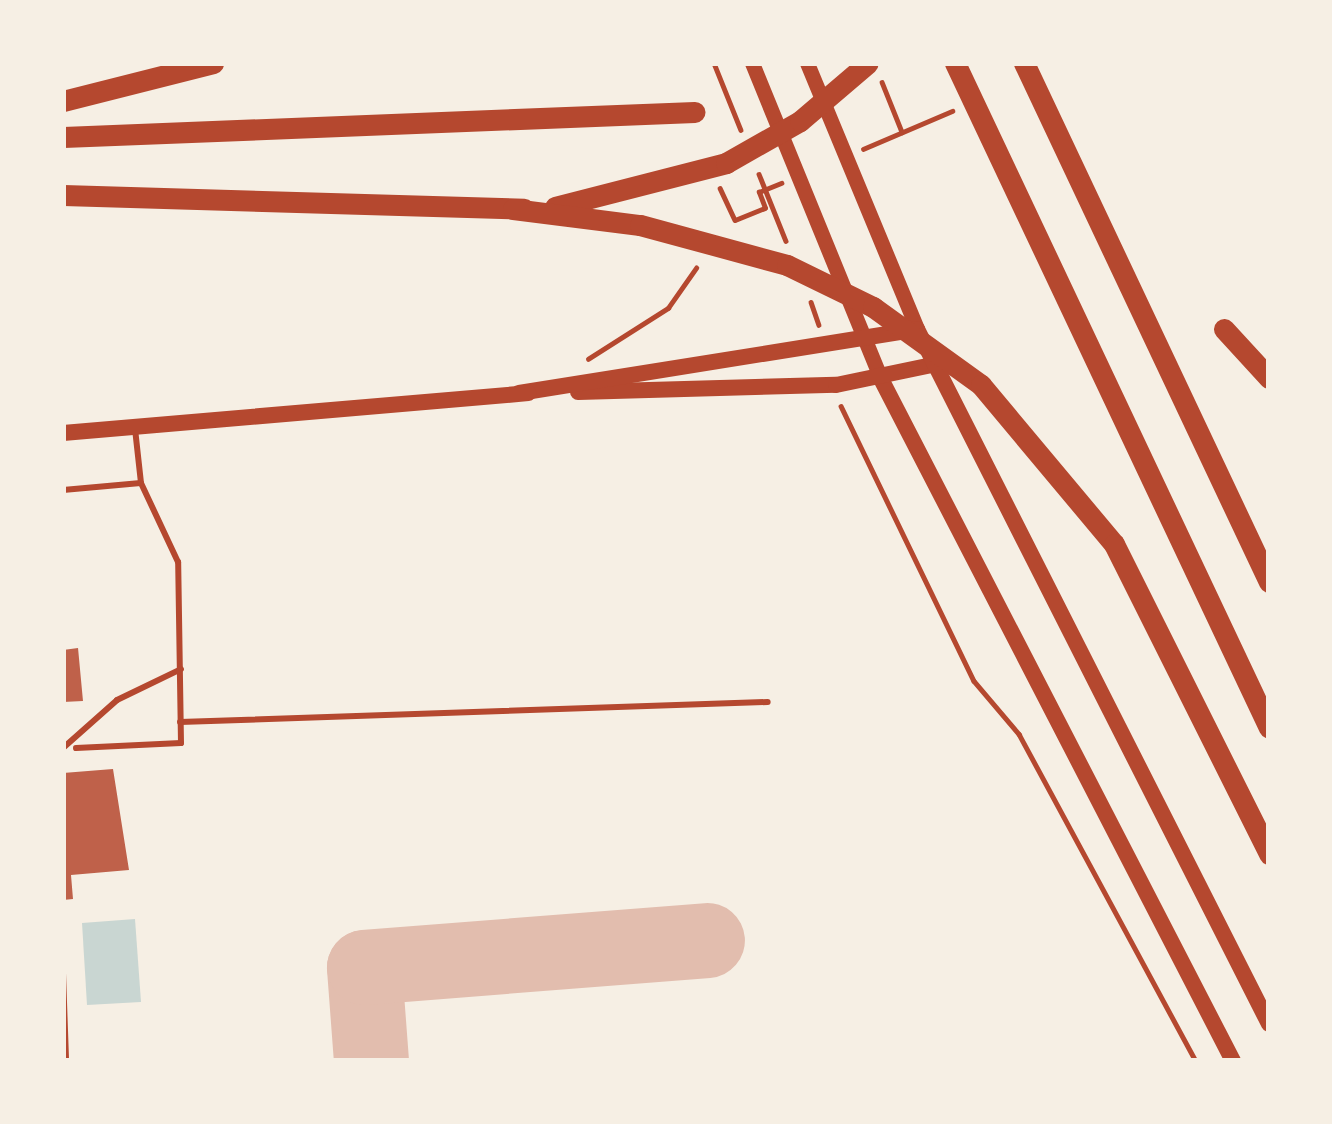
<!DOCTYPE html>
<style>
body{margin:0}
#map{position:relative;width:1332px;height:1124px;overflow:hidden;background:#f6efe4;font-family:"Source Serif 4",serif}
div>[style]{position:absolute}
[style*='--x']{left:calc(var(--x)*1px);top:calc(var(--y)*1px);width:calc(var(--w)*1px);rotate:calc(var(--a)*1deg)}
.water>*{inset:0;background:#c9d6d2}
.taxiway>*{height:75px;margin:-37.5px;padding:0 37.5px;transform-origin:37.5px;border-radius:37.5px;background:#e2bdae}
.building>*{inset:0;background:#bf614a}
.path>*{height:4.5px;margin:-2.25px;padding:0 2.25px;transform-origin:2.25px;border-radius:2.25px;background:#b5482f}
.service>*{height:6px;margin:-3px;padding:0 3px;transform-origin:3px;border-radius:3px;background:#b5482f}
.tertiary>*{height:15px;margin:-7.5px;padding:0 7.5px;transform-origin:7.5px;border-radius:7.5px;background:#b5482f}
.secondary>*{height:16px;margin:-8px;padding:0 8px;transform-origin:8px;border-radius:8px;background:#b5482f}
.motorway>*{height:21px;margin:-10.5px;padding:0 10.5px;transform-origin:10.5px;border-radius:10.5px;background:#b5482f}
span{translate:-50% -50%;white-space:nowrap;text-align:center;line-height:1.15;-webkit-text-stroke:9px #f6efe4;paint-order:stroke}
.frame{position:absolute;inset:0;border:66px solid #f6efe4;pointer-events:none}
</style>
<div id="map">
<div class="water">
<i style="clip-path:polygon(135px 919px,141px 1002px,87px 1005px,82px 923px)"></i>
</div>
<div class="taxiway">
<i style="--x:371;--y:1061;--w:94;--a:-94.3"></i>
<i style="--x:364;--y:967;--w:344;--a:-4.5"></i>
</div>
<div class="building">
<i style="clip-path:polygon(78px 648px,83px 701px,63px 702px,63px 650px)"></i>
<i style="clip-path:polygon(113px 769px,129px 870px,71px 875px,73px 899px,63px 900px,63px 773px)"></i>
</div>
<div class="path">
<i style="--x:714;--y:63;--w:72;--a:68.1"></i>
<i style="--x:1092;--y:63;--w:9;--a:0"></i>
<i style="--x:882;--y:82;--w:54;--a:68.2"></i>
<i style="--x:863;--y:149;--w:97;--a:-23.1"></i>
<i style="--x:759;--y:174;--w:72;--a:68.1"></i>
<i style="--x:720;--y:188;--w:35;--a:65"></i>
<i style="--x:735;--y:220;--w:32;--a:-22"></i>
<i style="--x:765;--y:208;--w:17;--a:-111"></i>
<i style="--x:759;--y:192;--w:24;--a:-22"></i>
<i style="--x:811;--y:302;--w:24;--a:71"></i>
<i style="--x:588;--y:359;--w:95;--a:-32.5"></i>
<i style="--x:668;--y:308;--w:49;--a:-55"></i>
<i style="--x:841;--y:406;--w:305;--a:64.2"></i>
<i style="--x:974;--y:681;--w:70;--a:49.7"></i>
<i style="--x:1019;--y:734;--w:372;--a:61.6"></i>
</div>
<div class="service">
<i style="--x:63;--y:490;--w:78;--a:-5.1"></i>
<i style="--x:180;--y:722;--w:588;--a:-1.95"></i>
<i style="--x:63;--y:748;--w:72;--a:-41.6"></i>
<i style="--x:117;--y:700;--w:71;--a:-25.8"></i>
<i style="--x:76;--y:748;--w:105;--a:-2.7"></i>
<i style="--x:181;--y:743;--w:181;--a:-90.9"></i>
<i style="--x:178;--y:562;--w:87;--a:-115.1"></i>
<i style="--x:141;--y:483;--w:54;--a:-96.3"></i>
<i style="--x:63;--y:973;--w:88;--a:88"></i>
</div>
<div class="tertiary">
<i style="--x:752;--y:63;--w:339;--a:67.8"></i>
<i style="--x:807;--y:63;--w:288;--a:67.5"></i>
</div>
<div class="secondary">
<i style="--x:880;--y:377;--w:770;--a:62.7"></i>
<i style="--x:578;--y:392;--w:258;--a:-1.6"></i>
<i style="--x:836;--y:385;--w:98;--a:-11.8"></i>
<i style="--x:519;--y:393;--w:403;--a:-9.1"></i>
<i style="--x:917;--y:329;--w:779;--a:63.14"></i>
<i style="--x:63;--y:433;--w:467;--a:-4.9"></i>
</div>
<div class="motorway">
<i style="--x:955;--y:63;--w:735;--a:64.72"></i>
<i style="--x:1024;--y:63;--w:574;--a:64.73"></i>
<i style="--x:63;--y:101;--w:155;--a:-14.2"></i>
<i style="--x:63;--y:137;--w:632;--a:-2.27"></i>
<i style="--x:63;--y:195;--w:461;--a:1.7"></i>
<i style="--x:555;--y:207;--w:177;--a:-14.4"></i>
<i style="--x:726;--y:163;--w:85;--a:-29.6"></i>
<i style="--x:800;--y:121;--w:89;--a:-40.5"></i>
<i style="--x:513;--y:209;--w:128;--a:7.2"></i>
<i style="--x:640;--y:225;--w:152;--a:15.2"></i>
<i style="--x:787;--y:265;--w:96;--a:26"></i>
<i style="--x:873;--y:307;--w:133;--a:35.8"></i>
<i style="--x:981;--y:385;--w:207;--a:50.1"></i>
<i style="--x:1114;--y:544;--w:347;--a:63.4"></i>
<i style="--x:1224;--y:329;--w:67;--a:47.4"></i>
</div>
<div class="frame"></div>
</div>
